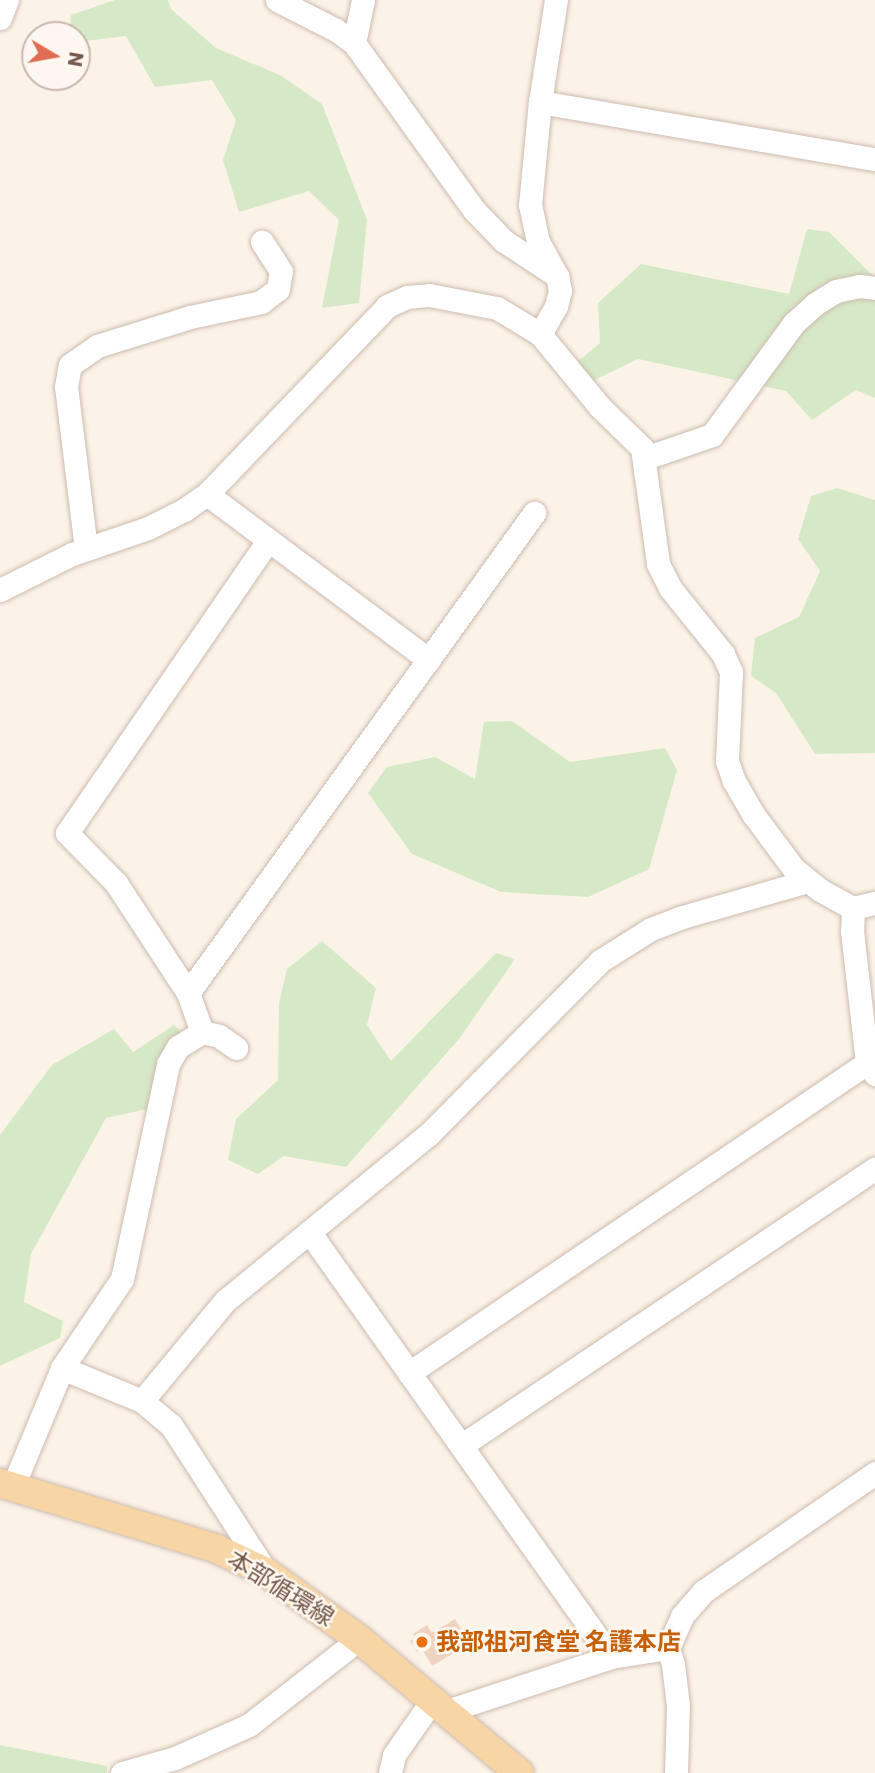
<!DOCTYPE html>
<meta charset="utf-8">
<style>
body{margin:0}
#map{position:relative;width:875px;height:1773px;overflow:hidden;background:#fcf3e8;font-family:Poppins,"Noto Sans JP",sans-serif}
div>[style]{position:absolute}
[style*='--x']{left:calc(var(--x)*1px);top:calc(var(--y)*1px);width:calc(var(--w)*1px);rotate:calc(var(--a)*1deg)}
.green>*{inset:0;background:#d6e9c7}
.building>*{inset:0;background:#f0d2c1}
.roads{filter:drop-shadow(0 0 2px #cdbbaf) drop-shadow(0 0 2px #cdbbaf)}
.minor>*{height:23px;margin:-11.5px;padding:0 11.5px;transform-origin:11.5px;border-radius:11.5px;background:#fff}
.major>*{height:28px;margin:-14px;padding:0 14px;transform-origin:14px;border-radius:14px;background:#f7d5a4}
.dots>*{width:19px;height:19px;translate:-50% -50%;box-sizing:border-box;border:4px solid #fef7ef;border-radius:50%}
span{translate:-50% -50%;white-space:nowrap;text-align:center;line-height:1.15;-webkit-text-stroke:5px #fef7ef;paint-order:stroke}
.street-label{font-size:24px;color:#755a4d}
.food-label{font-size:24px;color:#c56008;font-weight:700}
.left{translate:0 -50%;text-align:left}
.north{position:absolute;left:21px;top:21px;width:70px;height:70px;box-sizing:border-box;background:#fef7ef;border:2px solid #c7b8ae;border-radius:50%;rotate:100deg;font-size:19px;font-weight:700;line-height:28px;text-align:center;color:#755a4d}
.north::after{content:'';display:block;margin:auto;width:24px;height:32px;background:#e06d53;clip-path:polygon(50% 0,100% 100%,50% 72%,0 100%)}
</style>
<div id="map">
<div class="green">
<i style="clip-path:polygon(115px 0,168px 0,171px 9px,216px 48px,280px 75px,322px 104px,367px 220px,359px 303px,322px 308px,339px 220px,309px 191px,239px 212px,223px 160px,236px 120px,212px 80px,155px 87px,126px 36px,77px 42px,77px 35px,70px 35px,71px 15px)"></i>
<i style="clip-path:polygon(807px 229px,829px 232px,875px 278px,875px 398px,856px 390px,812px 420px,786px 391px,638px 359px,584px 385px,571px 367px,600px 343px,598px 303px,641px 264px,789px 294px)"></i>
<i style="clip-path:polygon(837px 488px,875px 500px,875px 753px,815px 754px,776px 693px,751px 676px,755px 638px,799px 617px,820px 571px,798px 539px,811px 496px)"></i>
<i style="clip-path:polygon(512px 721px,570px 762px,665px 748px,677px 770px,649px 869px,588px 897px,501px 892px,412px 854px,368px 793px,387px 767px,435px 757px,475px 779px,484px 722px)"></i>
<i style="clip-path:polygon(322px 941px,376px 988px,367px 1025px,391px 1061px,496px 953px,515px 959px,459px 1039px,346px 1167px,284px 1156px,258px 1174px,228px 1160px,236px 1119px,278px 1080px,279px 1003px,287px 969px)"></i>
<i style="clip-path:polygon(174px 1025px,185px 1036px,152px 1108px,106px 1118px,31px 1254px,24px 1302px,63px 1321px,60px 1338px,0 1366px,0 1135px,52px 1065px,114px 1029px,133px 1052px)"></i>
<i style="clip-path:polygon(0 1745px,107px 1766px,107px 1773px,0 1773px)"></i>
</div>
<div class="building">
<i style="clip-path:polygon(455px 1619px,470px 1643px,432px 1666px,422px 1649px,417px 1652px,410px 1641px,415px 1638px,413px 1634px,427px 1625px,432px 1633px)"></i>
</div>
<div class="roads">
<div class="minor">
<i style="--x:277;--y:0;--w:66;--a:27"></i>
<i style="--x:336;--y:30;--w:22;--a:36"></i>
<i style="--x:354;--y:43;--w:206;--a:54.3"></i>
<i style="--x:474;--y:210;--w:43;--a:45.9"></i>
<i style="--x:504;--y:241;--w:64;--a:33.4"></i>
<i style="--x:0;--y:18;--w:19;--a:-69"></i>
<i style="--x:354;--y:43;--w:44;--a:-78.2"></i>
<i style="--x:540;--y:102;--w:340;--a:9.7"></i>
<i style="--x:540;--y:334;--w:32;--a:-60"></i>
<i style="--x:556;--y:306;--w:16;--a:-75"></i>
<i style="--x:560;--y:291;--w:15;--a:-101"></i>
<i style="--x:557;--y:276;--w:39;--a:-119"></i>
<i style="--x:538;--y:242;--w:38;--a:-102"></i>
<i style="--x:530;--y:205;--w:103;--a:-84.5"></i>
<i style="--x:540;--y:102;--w:103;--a:-81.1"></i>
<i style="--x:645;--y:458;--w:71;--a:-18.9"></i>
<i style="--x:712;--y:435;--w:139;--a:-53.8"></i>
<i style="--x:794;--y:323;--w:28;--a:-42"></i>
<i style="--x:815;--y:304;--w:25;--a:-32"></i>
<i style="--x:836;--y:291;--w:24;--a:-12"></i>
<i style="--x:859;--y:286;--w:16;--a:7"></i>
<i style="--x:207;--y:494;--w:277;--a:36.8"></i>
<i style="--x:86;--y:549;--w:163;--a:-97"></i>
<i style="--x:66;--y:387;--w:22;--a:-80"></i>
<i style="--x:70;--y:365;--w:33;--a:-35"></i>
<i style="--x:97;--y:346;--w:97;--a:-17.3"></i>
<i style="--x:190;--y:317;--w:73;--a:-11.9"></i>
<i style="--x:261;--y:302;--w:21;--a:-37"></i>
<i style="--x:278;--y:289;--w:18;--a:-81"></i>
<i style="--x:281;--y:271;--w:35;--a:-123"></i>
<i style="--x:0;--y:590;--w:80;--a:-26.6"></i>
<i style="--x:72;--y:554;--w:80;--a:-18.9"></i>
<i style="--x:148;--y:528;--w:40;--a:-26.6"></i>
<i style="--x:184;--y:510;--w:28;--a:-35"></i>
<i style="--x:207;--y:494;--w:260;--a:-46.2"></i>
<i style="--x:387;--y:306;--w:22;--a:-24"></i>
<i style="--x:407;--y:297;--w:22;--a:-5"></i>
<i style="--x:429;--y:295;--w:69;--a:10.8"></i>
<i style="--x:497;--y:308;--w:50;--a:31.2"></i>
<i style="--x:540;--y:334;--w:94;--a:50.6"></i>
<i style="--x:600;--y:407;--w:59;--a:44.3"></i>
<i style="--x:642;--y:448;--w:117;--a:82.1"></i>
<i style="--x:658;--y:564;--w:27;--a:63"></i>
<i style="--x:670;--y:588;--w:85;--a:51.2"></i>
<i style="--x:723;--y:654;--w:20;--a:66"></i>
<i style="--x:731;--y:672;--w:89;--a:92.6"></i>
<i style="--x:727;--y:761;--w:21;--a:71"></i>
<i style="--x:734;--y:781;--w:38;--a:60"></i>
<i style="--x:753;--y:814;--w:69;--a:53.3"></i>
<i style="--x:794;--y:869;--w:33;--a:39"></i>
<i style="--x:820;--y:890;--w:38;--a:29"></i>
<i style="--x:853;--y:908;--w:23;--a:-13"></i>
<i style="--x:853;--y:908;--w:23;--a:92"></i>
<i style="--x:852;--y:931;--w:133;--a:83.5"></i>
<i style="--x:867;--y:1063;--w:14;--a:54"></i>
<i style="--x:188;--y:993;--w:592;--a:-54.21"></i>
<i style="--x:202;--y:1032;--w:41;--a:-109.7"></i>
<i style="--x:188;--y:993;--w:131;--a:-123.2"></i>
<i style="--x:116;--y:883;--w:70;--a:-134.4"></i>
<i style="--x:67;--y:833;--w:355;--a:-55.5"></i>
<i style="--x:310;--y:1233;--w:520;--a:54.63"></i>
<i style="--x:62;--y:1368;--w:87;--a:22.4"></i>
<i style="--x:142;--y:1401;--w:38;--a:40"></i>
<i style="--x:171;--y:1425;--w:175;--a:57.1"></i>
<i style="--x:409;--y:1373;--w:553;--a:-34.09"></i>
<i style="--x:142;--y:1401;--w:131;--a:-50.3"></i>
<i style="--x:226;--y:1300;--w:262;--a:-39.3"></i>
<i style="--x:429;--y:1134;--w:243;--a:-45.3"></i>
<i style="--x:600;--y:961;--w:60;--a:-32.1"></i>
<i style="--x:651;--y:929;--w:30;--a:-21"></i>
<i style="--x:679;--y:918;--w:134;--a:-16"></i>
<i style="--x:462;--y:1445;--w:497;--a:-33.8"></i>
<i style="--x:13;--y:1486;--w:128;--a:-67.4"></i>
<i style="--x:62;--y:1368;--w:107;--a:-56"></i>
<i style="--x:122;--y:1279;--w:220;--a:-77.9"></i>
<i style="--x:168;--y:1064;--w:20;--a:-60"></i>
<i style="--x:178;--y:1047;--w:28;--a:-32"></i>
<i style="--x:202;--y:1032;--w:17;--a:13"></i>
<i style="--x:219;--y:1036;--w:21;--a:35"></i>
<i style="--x:447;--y:1711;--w:173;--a:-18.2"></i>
<i style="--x:611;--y:1657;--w:58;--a:-9"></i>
<i style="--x:122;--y:1773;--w:55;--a:-15.8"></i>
<i style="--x:175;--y:1758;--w:81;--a:-24"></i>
<i style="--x:249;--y:1725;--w:140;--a:-38"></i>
<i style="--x:390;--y:1773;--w:18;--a:-77"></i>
<i style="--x:394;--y:1755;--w:68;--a:-55.1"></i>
<i style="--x:676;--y:1773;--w:67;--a:-88.3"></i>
<i style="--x:678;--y:1706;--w:42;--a:-96.8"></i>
<i style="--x:673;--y:1664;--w:17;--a:-107"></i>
<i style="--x:668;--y:1648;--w:35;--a:-66"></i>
<i style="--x:682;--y:1616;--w:33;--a:-49"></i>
<i style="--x:704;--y:1591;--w:208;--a:-34.6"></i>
</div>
<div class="major">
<i style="--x:0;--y:1483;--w:225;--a:16.8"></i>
<i style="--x:215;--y:1548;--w:56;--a:25.2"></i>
<i style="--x:266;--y:1572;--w:115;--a:35.8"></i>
<i style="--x:359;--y:1639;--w:209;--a:39.9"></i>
</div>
</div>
<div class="dots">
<i style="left:422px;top:1642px;background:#e8710a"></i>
</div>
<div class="street-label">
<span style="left:281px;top:1588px;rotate:32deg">本部循環線</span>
</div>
<div class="food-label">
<span class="left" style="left:436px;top:1642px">我部祖河食堂 名護本店</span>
</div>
<div class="north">N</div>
</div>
